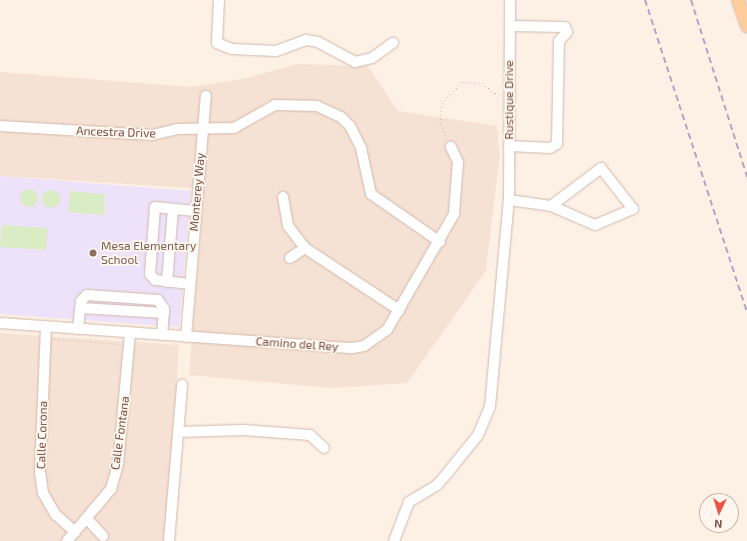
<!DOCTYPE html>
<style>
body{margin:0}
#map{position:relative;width:747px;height:541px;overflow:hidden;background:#fdf1e6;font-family:"Exo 2",sans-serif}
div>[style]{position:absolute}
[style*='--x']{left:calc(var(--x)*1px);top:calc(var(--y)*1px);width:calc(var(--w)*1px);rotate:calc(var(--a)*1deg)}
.residential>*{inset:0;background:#f6e2d4}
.education>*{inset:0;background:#eee2fa}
.green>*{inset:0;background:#d9ecc3}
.round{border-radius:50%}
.path>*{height:1px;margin-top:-0.5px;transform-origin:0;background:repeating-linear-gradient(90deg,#daad9e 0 1px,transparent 0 4px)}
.roads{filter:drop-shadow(0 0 1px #d2b9ad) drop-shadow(0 0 1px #d2b9ad)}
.minor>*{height:10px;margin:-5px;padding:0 5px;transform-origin:5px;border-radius:5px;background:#fff}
.major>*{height:12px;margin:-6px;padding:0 6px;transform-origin:6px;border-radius:6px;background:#ffcc9b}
.rail>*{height:2px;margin-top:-1px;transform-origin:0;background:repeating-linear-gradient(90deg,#b2a3c8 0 6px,transparent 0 10px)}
.dots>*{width:11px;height:11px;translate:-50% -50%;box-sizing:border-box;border:2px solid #fff6ed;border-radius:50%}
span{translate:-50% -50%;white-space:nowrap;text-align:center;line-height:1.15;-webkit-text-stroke:3.5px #fff6ed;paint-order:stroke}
.street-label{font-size:12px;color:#785349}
.education-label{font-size:12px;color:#785e54}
.left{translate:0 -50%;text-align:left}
.north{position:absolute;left:699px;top:493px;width:40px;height:40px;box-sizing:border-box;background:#fff6ed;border:1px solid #c9b5ab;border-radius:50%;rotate:184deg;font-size:11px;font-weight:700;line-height:16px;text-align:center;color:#785349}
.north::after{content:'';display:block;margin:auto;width:14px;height:18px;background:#ed5445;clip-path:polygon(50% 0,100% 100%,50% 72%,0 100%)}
</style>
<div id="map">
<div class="residential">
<i style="clip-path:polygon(297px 64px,368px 66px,398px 111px,497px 126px,500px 154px,486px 271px,407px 383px,331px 388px,189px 375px,204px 189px,0 176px,0 72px,190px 87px,243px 79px)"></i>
<i style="clip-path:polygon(0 333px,179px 345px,166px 541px,0 541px)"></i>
</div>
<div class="education">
<i style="clip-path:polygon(0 176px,191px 191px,179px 327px,0 314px)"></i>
</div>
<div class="green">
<i class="round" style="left:20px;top:189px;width:18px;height:18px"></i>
<i class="round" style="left:42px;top:190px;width:18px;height:18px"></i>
<i style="clip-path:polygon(70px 191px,105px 194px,104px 215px,68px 212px)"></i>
<i style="clip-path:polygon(2px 225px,48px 228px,46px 250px,0 247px)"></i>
</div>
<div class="path">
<i style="--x:447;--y:139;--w:17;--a:-114"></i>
<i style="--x:440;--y:123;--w:20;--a:-84"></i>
<i style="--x:442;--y:103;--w:29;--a:-46"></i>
<i style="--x:462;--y:82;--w:20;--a:3"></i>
<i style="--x:482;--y:83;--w:24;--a:38"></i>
<i style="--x:54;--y:339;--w:67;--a:4.3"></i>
</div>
<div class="roads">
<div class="minor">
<i style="--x:219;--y:0;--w:43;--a:92.7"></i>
<i style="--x:217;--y:43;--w:16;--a:22"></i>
<i style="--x:232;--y:49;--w:44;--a:2.6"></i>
<i style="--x:276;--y:51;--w:32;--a:-20"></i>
<i style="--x:306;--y:40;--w:12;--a:9"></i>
<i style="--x:318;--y:42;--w:42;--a:28.4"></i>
<i style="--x:355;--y:62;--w:17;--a:-13"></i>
<i style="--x:372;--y:58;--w:26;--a:-36"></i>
<i style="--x:0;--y:126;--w:152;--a:3.4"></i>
<i style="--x:152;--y:135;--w:26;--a:-13"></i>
<i style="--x:177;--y:129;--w:57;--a:-1"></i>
<i style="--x:234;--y:128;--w:47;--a:-29.3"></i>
<i style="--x:275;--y:105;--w:42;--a:1.4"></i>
<i style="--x:317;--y:106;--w:26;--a:25"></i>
<i style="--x:341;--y:117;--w:13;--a:45"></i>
<i style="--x:350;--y:126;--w:25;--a:63"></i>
<i style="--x:361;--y:148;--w:47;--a:77.7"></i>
<i style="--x:371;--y:194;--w:84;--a:34.8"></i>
<i style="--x:509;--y:146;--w:41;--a:2.8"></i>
<i style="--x:550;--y:148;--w:8;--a:-30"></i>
<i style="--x:557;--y:144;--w:103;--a:-88.9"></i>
<i style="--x:559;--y:41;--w:12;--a:-48"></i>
<i style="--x:567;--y:32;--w:5;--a:-112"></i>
<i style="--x:565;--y:27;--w:55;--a:-179"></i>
<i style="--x:283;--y:197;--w:29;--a:80"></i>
<i style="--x:288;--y:226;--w:28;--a:52"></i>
<i style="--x:305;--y:248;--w:113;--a:33.4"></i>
<i style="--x:509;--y:200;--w:42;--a:8.1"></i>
<i style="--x:551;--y:206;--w:63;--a:-37.2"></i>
<i style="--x:601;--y:168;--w:52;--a:52"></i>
<i style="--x:633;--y:209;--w:41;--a:157.2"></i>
<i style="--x:595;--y:225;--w:48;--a:-156.6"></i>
<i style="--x:290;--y:258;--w:18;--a:-34"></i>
<i style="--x:167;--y:282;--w:73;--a:-85.3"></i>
<i style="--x:189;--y:284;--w:34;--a:-173"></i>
<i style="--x:155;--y:280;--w:8;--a:-130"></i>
<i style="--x:150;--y:274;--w:67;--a:-85.7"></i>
<i style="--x:155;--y:207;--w:40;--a:5.7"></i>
<i style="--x:81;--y:308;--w:83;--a:3.4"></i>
<i style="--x:0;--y:323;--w:353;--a:4.1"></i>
<i style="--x:352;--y:348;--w:12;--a:-9"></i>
<i style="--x:364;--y:346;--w:28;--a:-35"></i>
<i style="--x:387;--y:330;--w:134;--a:-60"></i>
<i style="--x:454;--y:214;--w:52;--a:-85.6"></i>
<i style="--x:458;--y:162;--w:17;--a:-115"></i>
<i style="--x:46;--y:327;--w:145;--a:92.4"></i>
<i style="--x:40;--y:472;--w:21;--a:82"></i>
<i style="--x:43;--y:493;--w:24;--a:60"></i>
<i style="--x:55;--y:514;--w:27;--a:42"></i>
<i style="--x:78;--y:329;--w:28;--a:-84"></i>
<i style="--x:81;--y:301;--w:8;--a:-45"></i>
<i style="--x:87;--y:295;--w:71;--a:4"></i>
<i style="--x:158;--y:300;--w:11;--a:56"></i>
<i style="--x:164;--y:309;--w:26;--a:94"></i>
<i style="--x:186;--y:337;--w:242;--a:-85.3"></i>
<i style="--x:178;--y:432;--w:66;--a:-1.7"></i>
<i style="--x:244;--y:430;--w:66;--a:4.3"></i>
<i style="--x:310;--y:435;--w:19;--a:43"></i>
<i style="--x:88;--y:520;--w:22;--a:47"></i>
<i style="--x:67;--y:541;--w:68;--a:-49.8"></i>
<i style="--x:111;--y:489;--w:25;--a:-74"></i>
<i style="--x:118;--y:465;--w:133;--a:-84.8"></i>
<i style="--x:169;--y:541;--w:157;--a:-85.2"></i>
<i style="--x:394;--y:541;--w:42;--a:-69"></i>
<i style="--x:409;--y:502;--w:33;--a:-31"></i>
<i style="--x:437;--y:485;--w:18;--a:-49"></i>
<i style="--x:449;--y:471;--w:46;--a:-51.1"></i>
<i style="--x:478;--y:435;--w:30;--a:-67"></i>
<i style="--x:490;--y:407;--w:208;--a:-84.8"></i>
<i style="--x:509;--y:200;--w:200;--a:-89.7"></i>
</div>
<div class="major">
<i style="--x:738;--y:0;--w:28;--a:71"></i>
</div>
</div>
<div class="rail">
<i style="--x:645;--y:0;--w:328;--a:71.9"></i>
<i style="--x:691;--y:0;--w:186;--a:72.4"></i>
</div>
<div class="dots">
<i style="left:93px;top:253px;background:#8d6e63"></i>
</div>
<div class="street-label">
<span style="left:509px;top:100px;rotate:-90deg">Rustique Drive</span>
<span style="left:116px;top:132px;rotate:2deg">Ancestra Drive</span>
<span style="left:197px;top:192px;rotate:-85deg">Monterey Way</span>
<span style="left:297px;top:344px;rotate:4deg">Camino del Rey</span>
<span style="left:120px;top:433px;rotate:-82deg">Calle Fontana</span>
<span style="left:42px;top:435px;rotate:-88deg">Calle Corona</span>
</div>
<div class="education-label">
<span class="left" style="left:101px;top:253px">Mesa Elementary<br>School</span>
</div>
<div class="north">N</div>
</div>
